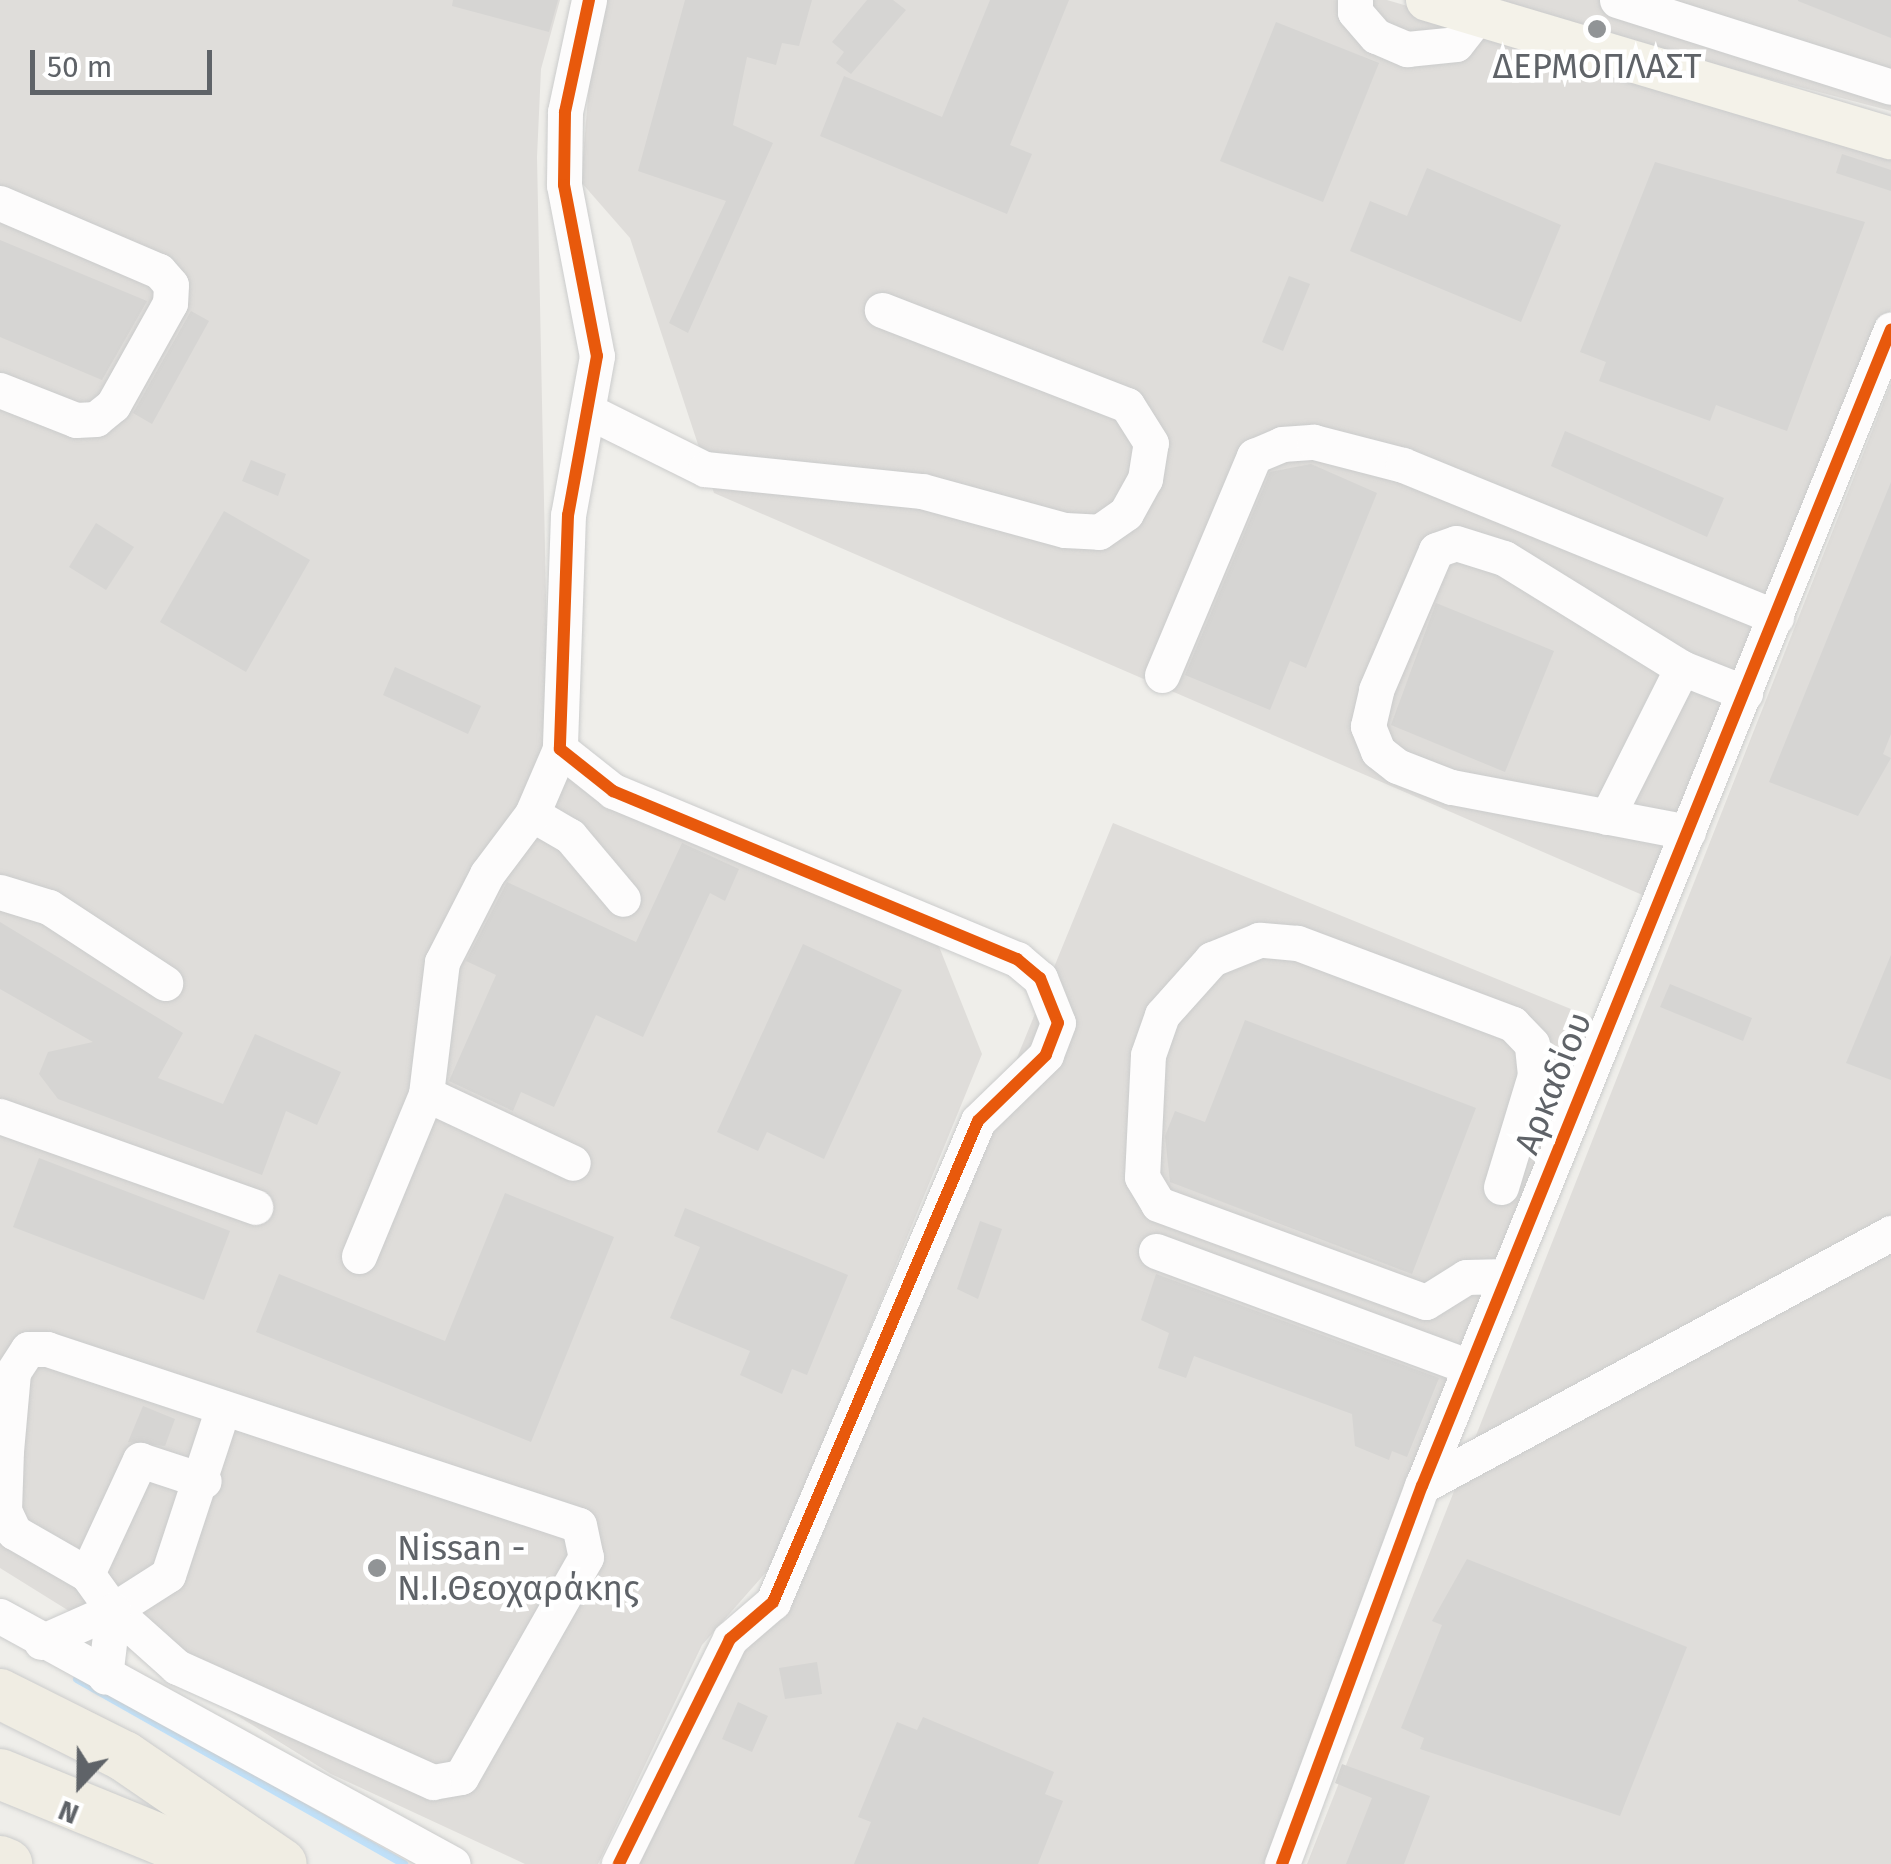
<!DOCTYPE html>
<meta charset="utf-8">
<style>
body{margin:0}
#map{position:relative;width:1891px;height:1864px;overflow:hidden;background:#efeeea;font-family:"Fira Sans",sans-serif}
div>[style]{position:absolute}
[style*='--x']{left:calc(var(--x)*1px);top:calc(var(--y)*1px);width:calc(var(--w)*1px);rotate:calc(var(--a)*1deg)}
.industrial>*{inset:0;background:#dfddda}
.stream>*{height:8px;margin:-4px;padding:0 4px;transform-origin:4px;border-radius:4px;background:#bfe0f9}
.building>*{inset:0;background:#d6d5d3}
.roads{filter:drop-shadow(0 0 2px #cbcccc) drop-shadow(0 0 2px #cbcccc)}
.minor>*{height:35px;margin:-17.5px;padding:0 17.5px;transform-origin:17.5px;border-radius:17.5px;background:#fdfcfc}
.major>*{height:42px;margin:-21px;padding:0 21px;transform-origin:21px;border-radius:21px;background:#f4f2e9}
.highway>*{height:50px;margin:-25px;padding:0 25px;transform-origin:25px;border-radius:25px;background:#f0ede3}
.cycleway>*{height:12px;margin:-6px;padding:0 6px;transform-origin:6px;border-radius:6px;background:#e8590c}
.dots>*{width:28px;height:28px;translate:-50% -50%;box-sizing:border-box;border:5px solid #fff;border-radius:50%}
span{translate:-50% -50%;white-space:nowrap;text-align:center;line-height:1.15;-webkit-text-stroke:9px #fff;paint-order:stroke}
.poi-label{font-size:35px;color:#5f6368}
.left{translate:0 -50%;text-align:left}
.street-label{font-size:35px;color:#5f6368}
.north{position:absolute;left:30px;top:1734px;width:100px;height:100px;-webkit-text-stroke:8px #fff;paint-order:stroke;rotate:202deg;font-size:28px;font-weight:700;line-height:40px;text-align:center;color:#5f6368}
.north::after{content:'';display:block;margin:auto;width:35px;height:45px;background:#5f6368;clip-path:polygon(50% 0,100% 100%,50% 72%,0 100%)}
.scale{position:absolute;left:30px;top:50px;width:182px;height:45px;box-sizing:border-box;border:5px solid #5f6368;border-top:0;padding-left:12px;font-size:30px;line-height:35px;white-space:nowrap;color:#5f6368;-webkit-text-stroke:8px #fff;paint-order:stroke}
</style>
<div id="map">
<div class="industrial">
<i style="clip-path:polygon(0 0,560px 0,541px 69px,537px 157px,549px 745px,543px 768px,934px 934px,982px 1054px,774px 1563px,702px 1645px,598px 1864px,525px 1864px,331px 1774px,0 1568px)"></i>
<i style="clip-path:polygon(607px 0,1387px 0,1891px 148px,1891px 309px,1654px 900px,714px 493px,630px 238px,581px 182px,590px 73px)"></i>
<i style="clip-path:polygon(1470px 0,1891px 0,1891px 111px)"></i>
<i style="clip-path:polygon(1891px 383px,1891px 1864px,1307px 1864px)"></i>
<i style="clip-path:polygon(1113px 823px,1603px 1022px,1272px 1864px,636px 1864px,732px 1665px,792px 1600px,814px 1554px)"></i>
</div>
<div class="stream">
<i style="--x:77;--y:1679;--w:376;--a:29.5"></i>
</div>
<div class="building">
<i style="clip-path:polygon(453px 0,558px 0,549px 32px,452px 6px)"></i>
<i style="clip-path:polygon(685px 0,812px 0,799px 46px,782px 43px,776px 65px,747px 57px,733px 125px,773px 143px,688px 333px,669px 323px,726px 201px,638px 171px)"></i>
<i style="clip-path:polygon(867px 0,893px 0,906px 10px,851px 74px,836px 63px,844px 52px,832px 42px)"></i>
<i style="clip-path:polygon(990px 0,1069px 0,1010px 145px,1032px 154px,1007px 214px,820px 136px,844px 76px,942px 117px)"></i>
<i style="clip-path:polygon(1891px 0,1891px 38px,1798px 1px,1798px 0)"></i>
<i style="clip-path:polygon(1276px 22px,1379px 63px,1323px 202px,1220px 161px)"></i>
<i style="clip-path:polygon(1842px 154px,1891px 170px,1891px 191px,1836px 173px)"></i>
<i style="clip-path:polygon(1655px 162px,1865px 222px,1787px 431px,1716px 405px,1710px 421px,1599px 381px,1606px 362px,1580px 352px)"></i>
<i style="clip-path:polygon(1427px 168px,1561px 225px,1521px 322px,1350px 251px,1370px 201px,1407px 216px)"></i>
<i style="clip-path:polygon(0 240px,147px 301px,102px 380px,0 337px)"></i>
<i style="clip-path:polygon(1289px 276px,1310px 284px,1283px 351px,1262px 342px)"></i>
<i style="clip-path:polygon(191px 311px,209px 321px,152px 424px,133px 413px)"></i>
<i style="clip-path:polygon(1565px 431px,1724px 498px,1707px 537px,1551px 466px)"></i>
<i style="clip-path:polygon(251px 460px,286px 474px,278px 496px,242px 481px)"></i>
<i style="clip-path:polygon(1311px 464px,1377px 493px,1306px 668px,1290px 661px,1270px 710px,1185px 675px,1270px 472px)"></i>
<i style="clip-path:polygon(1891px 482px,1891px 734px,1883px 754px,1891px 758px,1858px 816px,1769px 782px)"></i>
<i style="clip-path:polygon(224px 511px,310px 560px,246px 672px,160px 622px)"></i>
<i style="clip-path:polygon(96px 523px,134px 547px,106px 590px,69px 567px)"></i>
<i style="clip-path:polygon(1436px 603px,1554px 651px,1505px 772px,1391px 725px)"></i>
<i style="clip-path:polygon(395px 667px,481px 706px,468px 734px,383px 695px)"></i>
<i style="clip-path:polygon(682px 843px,739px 869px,725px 901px,710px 893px,643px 1037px,596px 1015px,554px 1107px,521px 1092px,513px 1111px,449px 1081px,496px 975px,466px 961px,507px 882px,636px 942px)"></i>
<i style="clip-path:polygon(0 922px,183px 1033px,158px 1078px,223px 1104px,255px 1034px,341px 1072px,317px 1125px,286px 1111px,262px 1175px,58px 1099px,39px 1074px,48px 1052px,93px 1042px,0 989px)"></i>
<i style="clip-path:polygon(803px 944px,902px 990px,824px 1159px,767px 1132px,758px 1151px,717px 1132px)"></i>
<i style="clip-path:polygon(1891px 955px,1891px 1080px,1846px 1063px)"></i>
<i style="clip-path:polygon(1670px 984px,1752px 1018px,1743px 1041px,1660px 1007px)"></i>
<i style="clip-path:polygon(1245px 1020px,1476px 1108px,1412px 1274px,1170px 1182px,1165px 1136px,1175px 1111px,1205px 1122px)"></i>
<i style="clip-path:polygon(39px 1158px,230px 1231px,204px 1300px,13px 1227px)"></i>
<i style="clip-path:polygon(505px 1193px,614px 1237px,531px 1442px,256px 1332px,279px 1274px,445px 1341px)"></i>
<i style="clip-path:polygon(685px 1208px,848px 1275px,807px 1375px,792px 1369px,782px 1394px,740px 1375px,750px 1351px,670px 1318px,700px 1247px,674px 1236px)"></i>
<i style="clip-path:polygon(980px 1221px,1002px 1229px,978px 1299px,957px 1289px)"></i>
<i style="clip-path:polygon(1156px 1274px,1439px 1378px,1407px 1457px,1392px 1451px,1389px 1460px,1355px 1446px,1352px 1414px,1194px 1356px,1186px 1378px,1158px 1368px,1169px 1333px,1141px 1320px)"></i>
<i style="clip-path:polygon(143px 1406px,175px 1419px,165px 1446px,128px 1442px)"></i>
<i style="clip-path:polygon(1467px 1559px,1687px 1647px,1620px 1816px,1420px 1749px,1424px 1738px,1401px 1728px,1442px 1625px,1432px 1621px)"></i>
<i style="clip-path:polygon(817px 1662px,822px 1694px,785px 1699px,779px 1668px)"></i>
<i style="clip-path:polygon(738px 1702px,768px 1716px,752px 1752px,722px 1739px)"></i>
<i style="clip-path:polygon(923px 1717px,1054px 1772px,1045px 1794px,1063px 1801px,1038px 1864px,854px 1864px,871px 1822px,858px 1817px,897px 1722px,917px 1730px)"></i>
<i style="clip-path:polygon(1342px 1764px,1430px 1796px,1404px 1864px,1346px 1864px,1372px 1798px,1335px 1783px)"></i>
</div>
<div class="roads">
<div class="minor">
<i style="--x:589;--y:0;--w:115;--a:102.1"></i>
<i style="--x:565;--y:112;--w:73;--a:90.8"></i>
<i style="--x:564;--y:185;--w:174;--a:79.1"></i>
<i style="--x:597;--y:356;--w:162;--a:100.3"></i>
<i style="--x:568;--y:515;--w:234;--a:92"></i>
<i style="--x:560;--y:749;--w:68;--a:38.4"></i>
<i style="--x:613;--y:791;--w:438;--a:22.6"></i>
<i style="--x:1017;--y:959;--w:30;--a:40"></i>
<i style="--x:1040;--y:978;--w:48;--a:68.2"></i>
<i style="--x:1058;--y:1023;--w:34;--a:111"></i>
<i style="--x:1046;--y:1055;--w:95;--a:135.9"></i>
<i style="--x:978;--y:1121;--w:523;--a:113.08"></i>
<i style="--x:773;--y:1602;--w:57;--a:139.3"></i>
<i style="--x:730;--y:1639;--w:251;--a:116.3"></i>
<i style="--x:1355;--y:0;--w:12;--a:90"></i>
<i style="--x:1355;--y:12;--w:32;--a:49"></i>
<i style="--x:1376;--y:36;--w:34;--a:23"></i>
<i style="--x:1407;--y:49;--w:49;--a:-5.8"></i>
<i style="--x:1456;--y:44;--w:37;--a:-52"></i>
<i style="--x:1617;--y:0;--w:287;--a:17.6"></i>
<i style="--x:0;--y:203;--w:173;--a:23.2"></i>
<i style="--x:159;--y:271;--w:18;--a:49"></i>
<i style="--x:171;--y:285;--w:18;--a:93"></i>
<i style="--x:170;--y:303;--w:117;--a:119.2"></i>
<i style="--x:113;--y:405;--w:22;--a:141"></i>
<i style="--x:96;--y:419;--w:20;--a:177"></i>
<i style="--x:76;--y:420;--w:82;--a:-158.5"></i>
<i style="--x:592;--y:413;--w:126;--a:26.4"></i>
<i style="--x:705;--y:469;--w:218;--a:5.8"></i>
<i style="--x:922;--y:491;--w:148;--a:15.3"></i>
<i style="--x:1065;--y:530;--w:34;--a:3"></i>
<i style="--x:1099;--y:532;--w:33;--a:-35"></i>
<i style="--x:1126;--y:513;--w:39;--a:-61"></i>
<i style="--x:1145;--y:479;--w:36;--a:-81"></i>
<i style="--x:1151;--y:443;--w:45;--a:-122.3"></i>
<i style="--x:1127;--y:405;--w:263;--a:-158.8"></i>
<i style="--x:1162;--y:675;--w:238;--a:-67.2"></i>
<i style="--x:1254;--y:456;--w:30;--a:-23"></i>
<i style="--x:1282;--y:444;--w:32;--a:-4"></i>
<i style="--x:1314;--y:442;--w:92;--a:14.5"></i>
<i style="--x:1403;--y:465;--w:403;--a:22.2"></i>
<i style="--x:532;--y:814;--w:44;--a:30.1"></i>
<i style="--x:570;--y:836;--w:82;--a:49.9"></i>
<i style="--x:1607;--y:817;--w:167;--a:-63.3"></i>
<i style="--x:1688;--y:832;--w:241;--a:-169.2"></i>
<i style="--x:1451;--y:787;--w:58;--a:-158.7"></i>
<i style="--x:1397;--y:766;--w:24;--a:-142"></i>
<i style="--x:1378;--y:751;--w:27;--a:-112"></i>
<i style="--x:1368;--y:726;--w:37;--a:-77"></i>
<i style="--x:1376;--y:690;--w:152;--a:-66.8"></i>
<i style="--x:1436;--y:550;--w:21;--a:-19"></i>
<i style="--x:1456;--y:543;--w:50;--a:17.4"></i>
<i style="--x:1504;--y:558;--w:209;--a:31.7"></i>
<i style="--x:1682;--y:668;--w:68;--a:21.6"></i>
<i style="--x:0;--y:892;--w:51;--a:17"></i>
<i style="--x:49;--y:907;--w:139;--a:33.2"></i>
<i style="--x:426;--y:1094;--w:162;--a:25.1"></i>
<i style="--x:0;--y:1116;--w:271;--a:19.6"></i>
<i style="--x:1501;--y:1187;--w:117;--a:-73.1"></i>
<i style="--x:1535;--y:1075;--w:31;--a:-96"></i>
<i style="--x:1532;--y:1044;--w:28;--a:-134"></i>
<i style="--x:1513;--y:1024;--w:231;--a:-159.4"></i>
<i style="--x:1297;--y:943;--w:38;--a:-175"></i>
<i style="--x:1259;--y:940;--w:51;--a:158"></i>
<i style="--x:1212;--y:959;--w:75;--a:131.8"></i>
<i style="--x:1162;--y:1015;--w:42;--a:109.3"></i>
<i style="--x:1148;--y:1055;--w:122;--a:92.8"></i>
<i style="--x:1142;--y:1177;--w:31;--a:59"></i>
<i style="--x:1158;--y:1204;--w:285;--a:20.1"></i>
<i style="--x:1426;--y:1302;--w:47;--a:-32"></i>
<i style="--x:1466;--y:1277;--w:41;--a:-1.4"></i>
<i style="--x:1156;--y:1251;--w:335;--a:20.3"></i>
<i style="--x:359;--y:1256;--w:175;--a:-67.5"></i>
<i style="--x:426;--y:1094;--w:133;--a:-83.1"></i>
<i style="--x:442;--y:962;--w:99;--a:-62.9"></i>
<i style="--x:487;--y:874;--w:75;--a:-53.1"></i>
<i style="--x:532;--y:814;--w:71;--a:-66.7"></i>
<i style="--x:28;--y:1349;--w:19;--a:0"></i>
<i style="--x:47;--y:1349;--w:560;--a:18.31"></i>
<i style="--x:579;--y:1525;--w:33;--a:78"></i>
<i style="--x:586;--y:1557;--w:253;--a:119.6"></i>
<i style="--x:461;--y:1777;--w:28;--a:170"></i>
<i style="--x:433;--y:1782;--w:281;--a:-155.8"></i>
<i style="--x:177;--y:1667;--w:86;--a:-138.3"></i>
<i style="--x:113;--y:1610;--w:44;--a:-125.8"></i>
<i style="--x:87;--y:1574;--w:84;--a:-150.1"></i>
<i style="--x:14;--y:1532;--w:23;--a:-115"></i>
<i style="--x:4;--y:1511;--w:60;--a:-88.1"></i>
<i style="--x:6;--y:1451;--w:79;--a:-84.9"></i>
<i style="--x:13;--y:1372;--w:27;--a:-57"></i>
<i style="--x:1422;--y:1486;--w:533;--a:-28.34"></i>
<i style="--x:87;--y:1574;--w:126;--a:-65.1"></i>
<i style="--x:140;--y:1460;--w:67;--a:18.2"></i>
<i style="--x:113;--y:1610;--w:65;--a:-32.5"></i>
<i style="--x:168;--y:1575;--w:176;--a:-71.8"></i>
<i style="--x:0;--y:1616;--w:516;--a:28.7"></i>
<i style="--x:41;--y:1642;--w:79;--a:-24"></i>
<i style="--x:113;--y:1610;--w:67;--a:96.8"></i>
<i style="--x:1282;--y:1864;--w:403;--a:-69.7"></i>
<i style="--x:1422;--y:1486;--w:1248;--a:-67.93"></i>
</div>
<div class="major">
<i style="--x:1427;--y:0;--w:484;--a:16.6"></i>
</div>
<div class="highway">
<i style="--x:0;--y:1694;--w:139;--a:26.6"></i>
<i style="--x:124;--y:1756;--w:191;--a:34.4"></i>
<i style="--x:0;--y:1774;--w:239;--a:22.2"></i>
<i style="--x:0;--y:1861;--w:8;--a:23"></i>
</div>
</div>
<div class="cycleway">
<i style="--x:589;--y:0;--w:115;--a:102.1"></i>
<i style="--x:565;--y:112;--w:73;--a:90.8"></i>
<i style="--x:564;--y:185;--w:174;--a:79.1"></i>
<i style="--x:597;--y:356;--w:162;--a:100.3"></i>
<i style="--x:568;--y:515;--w:234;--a:92"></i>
<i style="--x:560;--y:749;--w:68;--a:38.4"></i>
<i style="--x:613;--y:791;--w:438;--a:22.6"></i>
<i style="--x:1017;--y:959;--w:30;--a:40"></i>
<i style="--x:1040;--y:978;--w:48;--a:68.2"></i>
<i style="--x:1058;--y:1023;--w:34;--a:111"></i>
<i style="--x:1046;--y:1055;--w:95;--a:135.9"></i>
<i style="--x:978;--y:1121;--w:523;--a:113.08"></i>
<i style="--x:773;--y:1602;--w:57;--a:139.3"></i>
<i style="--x:730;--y:1639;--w:251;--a:116.3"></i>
<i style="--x:1282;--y:1864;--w:403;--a:-69.7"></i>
<i style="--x:1422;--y:1486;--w:1248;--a:-67.93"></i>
</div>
<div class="dots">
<i style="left:1597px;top:29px;background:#919496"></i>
<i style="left:377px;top:1568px;background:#919496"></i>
</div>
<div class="poi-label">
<span style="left:1597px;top:66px">ΔΕΡΜΟΠΛΑΣΤ</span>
<span class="left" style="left:397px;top:1568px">Nissan -<br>Ν.Ι.Θεοχαράκης</span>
</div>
<div class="street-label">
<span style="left:1553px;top:1083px;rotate:-68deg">Αρκαδίου</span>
</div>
<div class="north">N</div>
<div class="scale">50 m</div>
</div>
